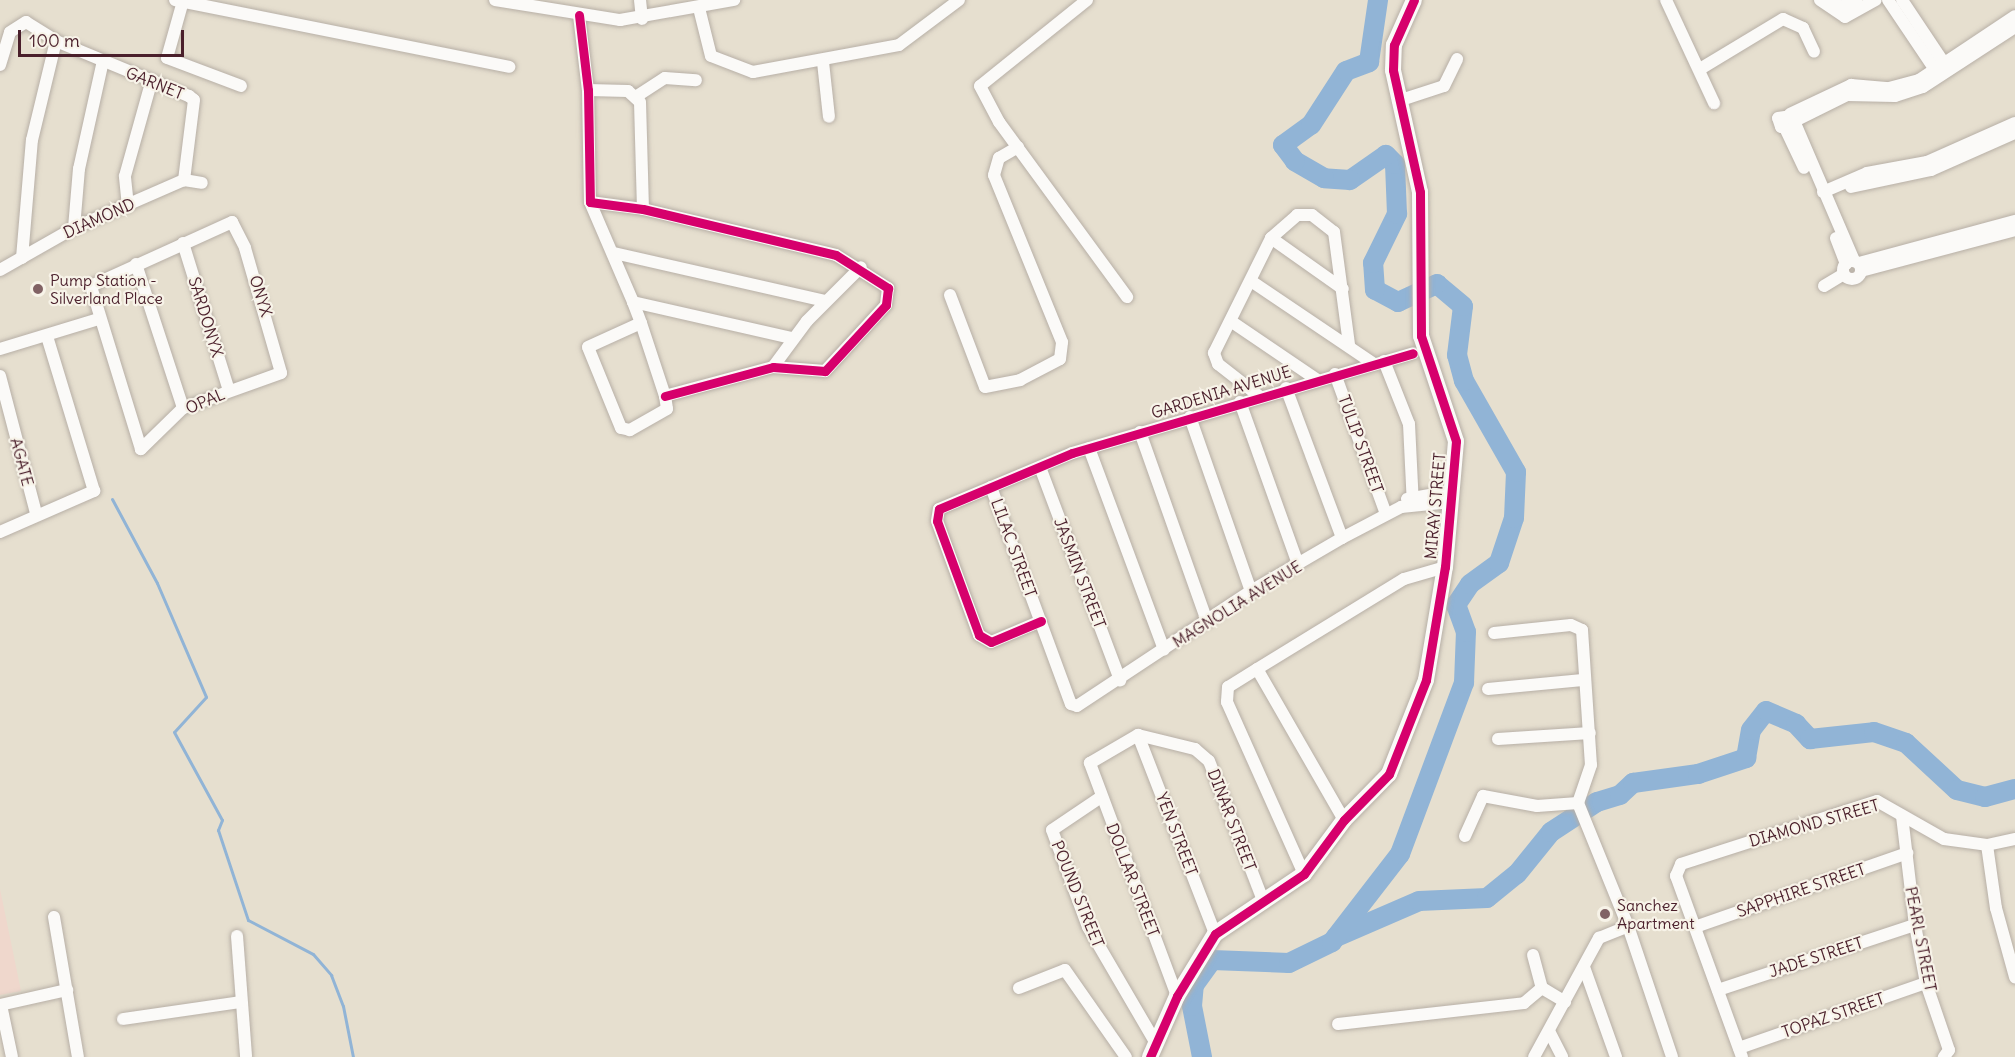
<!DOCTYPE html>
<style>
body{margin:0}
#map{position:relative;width:2015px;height:1057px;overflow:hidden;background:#e6dfcf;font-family:Delius,sans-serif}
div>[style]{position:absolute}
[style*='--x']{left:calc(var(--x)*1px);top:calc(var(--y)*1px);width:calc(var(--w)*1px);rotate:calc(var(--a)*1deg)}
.built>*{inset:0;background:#efd7cc}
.stream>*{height:3px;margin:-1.5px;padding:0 1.5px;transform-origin:1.5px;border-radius:1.5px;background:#91b4d6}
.river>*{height:20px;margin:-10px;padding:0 10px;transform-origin:10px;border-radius:10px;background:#91b4d6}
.roads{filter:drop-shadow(0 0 2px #b7afa6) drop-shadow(0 0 2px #b7afa6)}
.minor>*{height:12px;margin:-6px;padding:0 6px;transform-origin:6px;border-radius:6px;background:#fbfaf8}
.minor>.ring{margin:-6px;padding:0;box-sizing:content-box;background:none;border:12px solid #fbfaf8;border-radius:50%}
.tertiary>*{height:16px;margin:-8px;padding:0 8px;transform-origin:8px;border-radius:8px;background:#fbfaf8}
.cycleway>*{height:9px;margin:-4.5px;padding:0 4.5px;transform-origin:4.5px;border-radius:4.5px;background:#d6006c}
.dots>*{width:16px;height:16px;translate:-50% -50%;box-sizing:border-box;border:3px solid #f7f3e8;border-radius:50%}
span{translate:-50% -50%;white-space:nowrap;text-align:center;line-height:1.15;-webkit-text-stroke:4.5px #f7f3e8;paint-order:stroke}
.street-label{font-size:16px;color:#4a1f2b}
.poi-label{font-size:16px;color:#4a1f2b}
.left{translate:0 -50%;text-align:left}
.scale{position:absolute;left:18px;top:30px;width:166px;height:27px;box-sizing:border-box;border:3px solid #4a1f2b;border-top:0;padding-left:8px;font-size:18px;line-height:21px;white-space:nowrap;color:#4a1f2b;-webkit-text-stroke:4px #f7f3e8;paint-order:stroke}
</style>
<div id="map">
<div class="built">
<i style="clip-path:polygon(0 889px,21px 991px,0 995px)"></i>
</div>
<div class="stream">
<i style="--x:112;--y:499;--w:95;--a:61.8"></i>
<i style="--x:157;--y:583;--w:124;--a:66.7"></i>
<i style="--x:206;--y:697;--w:47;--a:132.4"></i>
<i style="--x:174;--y:732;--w:100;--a:61.4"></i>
<i style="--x:222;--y:820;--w:11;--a:112"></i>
<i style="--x:218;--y:830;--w:95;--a:71.6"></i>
<i style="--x:248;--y:920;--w:73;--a:27.6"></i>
<i style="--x:313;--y:954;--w:28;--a:49"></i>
<i style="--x:331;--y:975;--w:33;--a:69"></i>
<i style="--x:343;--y:1006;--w:52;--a:78.9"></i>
</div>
<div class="river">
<i style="--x:1336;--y:937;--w:90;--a:-23.4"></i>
<i style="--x:1419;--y:901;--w:68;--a:-2.5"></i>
<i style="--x:1487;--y:898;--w:38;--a:-39"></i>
<i style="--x:1517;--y:874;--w:54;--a:-51"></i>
<i style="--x:1551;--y:832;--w:55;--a:-33.1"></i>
<i style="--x:1597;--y:802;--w:24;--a:-17"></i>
<i style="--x:1620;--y:795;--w:18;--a:-43"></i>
<i style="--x:1633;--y:783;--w:66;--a:-7.9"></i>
<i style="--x:1698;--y:774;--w:51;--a:-18.4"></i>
<i style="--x:1746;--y:758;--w:28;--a:-80"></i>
<i style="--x:1751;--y:730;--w:24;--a:-52"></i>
<i style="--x:1766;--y:711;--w:33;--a:23"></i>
<i style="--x:1796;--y:724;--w:21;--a:47"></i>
<i style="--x:1810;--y:739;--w:64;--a:-6.2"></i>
<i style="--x:1874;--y:732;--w:34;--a:19"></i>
<i style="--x:1906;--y:743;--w:69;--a:42.7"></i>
<i style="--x:1957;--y:790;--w:29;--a:14"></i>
<i style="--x:1985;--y:797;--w:31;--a:-15"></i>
<i style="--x:1202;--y:1057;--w:52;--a:-101.1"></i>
<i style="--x:1192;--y:1006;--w:21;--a:-85"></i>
<i style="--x:1194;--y:985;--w:31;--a:-54"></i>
<i style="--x:1212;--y:960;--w:77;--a:2.2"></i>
<i style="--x:1289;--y:963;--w:48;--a:-26"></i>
<i style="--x:1332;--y:942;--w:111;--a:-52.3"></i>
<i style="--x:1400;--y:854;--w:183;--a:-69.5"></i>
<i style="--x:1464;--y:683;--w:51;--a:-87.8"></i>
<i style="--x:1466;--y:632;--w:29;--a:-110"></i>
<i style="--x:1456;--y:605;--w:25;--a:-56"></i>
<i style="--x:1470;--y:584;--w:36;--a:-36"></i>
<i style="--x:1499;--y:563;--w:47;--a:-71.6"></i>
<i style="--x:1514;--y:518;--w:46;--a:-87.5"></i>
<i style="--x:1516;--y:472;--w:105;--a:-119.7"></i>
<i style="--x:1464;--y:381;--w:27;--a:-105"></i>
<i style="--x:1457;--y:355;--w:49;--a:-83"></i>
<i style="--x:1463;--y:306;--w:34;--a:-140"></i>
<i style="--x:1437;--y:284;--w:43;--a:155.2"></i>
<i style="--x:1398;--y:302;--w:26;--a:-152"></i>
<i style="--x:1375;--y:290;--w:27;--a:-94"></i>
<i style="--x:1373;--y:263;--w:55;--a:-63.9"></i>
<i style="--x:1397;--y:214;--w:50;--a:-92.3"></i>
<i style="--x:1395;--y:164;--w:13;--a:-135"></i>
<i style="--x:1386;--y:155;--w:44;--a:145.2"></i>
<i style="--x:1350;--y:180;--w:26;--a:-176"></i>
<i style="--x:1324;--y:178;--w:34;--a:-150"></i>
<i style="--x:1295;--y:161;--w:20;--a:-127"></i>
<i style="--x:1283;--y:145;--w:34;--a:-36"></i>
<i style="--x:1311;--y:125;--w:64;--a:-57.1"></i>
<i style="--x:1346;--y:71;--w:25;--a:-21"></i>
<i style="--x:1369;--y:62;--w:63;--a:-81.7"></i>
</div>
<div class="roads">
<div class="minor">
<i style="--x:175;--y:0;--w:341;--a:11.3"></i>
<i style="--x:495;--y:0;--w:127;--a:9.1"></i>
<i style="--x:620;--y:20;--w:116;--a:-10"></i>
<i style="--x:640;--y:0;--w:19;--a:84"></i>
<i style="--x:1087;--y:0;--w:137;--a:141.2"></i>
<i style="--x:980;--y:86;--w:41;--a:62.2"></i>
<i style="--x:999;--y:122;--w:217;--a:53.8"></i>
<i style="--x:1666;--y:0;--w:114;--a:65"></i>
<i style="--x:1820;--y:0;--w:30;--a:34"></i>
<i style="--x:1845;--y:17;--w:35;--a:-29"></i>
<i style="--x:1831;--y:0;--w:11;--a:38"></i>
<i style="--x:1840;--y:7;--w:18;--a:-22"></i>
<i style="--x:1888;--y:0;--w:89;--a:56"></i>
<i style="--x:1902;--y:0;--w:83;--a:56.3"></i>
<i style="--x:183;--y:1;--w:59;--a:105.7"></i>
<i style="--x:167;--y:58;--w:79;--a:20.7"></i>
<i style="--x:699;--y:8;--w:49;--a:76"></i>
<i style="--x:711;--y:56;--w:45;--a:20.9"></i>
<i style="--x:753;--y:72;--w:148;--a:-10.5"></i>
<i style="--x:899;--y:45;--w:75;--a:-36.9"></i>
<i style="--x:579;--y:15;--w:76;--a:83.2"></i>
<i style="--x:588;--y:90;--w:112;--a:89"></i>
<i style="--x:590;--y:202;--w:53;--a:7.5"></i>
<i style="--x:643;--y:209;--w:198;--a:13.4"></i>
<i style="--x:836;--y:255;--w:62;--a:32.4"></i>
<i style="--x:888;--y:288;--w:17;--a:97"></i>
<i style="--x:886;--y:305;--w:90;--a:132.7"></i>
<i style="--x:825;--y:371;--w:52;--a:-175.6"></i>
<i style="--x:773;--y:367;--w:112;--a:165"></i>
<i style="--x:823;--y:62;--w:55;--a:83.8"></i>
<i style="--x:0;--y:65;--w:34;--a:-73"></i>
<i style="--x:10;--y:32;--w:19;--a:-32"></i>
<i style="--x:26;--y:22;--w:36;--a:32"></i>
<i style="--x:56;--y:41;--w:144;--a:22.5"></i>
<i style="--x:189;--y:96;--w:6;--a:39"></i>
<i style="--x:194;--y:100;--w:81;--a:97.1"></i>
<i style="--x:1700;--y:69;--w:97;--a:-31.1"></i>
<i style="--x:1783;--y:19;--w:22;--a:24"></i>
<i style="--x:1803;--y:28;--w:26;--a:65"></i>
<i style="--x:588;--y:90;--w:40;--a:1.4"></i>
<i style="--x:628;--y:91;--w:16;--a:43"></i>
<i style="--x:640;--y:102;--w:107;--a:88.4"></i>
<i style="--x:637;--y:96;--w:33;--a:-33"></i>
<i style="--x:665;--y:78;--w:31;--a:4"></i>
<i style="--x:1398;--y:101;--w:48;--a:-18.1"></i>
<i style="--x:1444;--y:86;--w:30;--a:-64"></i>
<i style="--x:1790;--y:114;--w:68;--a:-25.4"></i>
<i style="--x:1851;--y:85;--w:38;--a:5"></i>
<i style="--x:1889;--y:88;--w:31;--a:-15"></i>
<i style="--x:1919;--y:80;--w:115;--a:-33.7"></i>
<i style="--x:1795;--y:121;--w:58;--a:-26.6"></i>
<i style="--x:1847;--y:95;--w:48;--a:1.2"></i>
<i style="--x:1895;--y:96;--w:29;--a:-18"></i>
<i style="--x:1923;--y:87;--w:110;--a:-33.1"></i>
<i style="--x:1792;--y:125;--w:11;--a:170"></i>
<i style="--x:1781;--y:127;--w:9;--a:-108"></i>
<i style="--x:1778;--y:118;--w:14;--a:-8"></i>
<i style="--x:1792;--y:116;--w:158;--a:66.8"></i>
<i style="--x:1785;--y:128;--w:44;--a:64.6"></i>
<i style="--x:1851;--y:187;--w:82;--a:-12"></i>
<i style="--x:1931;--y:170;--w:92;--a:-23.8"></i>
<i style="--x:1823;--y:192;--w:48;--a:-23.4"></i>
<i style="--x:1867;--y:173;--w:61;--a:-10.4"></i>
<i style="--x:1927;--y:162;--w:96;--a:-23.9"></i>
<i style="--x:590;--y:202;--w:109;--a:66.7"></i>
<i style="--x:633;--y:302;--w:22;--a:69"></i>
<i style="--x:641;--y:323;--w:77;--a:71.8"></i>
<i style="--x:665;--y:396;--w:13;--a:81"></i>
<i style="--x:667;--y:409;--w:43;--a:150.4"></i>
<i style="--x:630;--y:430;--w:9;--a:-167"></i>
<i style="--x:621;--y:428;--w:87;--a:-112.2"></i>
<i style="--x:588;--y:347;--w:58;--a:-24.4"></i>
<i style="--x:128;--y:206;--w:30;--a:-96"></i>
<i style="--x:125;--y:176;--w:97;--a:-74.4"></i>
<i style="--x:232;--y:222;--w:29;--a:63"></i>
<i style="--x:245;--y:248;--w:130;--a:73.9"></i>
<i style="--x:281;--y:373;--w:104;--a:160.3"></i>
<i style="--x:183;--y:408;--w:59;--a:135.7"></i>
<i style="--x:141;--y:449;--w:170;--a:-107.1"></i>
<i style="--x:91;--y:286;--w:155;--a:-24.4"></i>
<i style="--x:74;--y:228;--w:59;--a:-85.2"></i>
<i style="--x:79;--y:169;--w:111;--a:-77.5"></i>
<i style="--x:1271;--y:238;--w:88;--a:35.3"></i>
<i style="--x:1836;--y:238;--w:28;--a:69"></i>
<i style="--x:183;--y:243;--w:155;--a:72.7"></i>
<i style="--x:614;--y:253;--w:217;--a:12.8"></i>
<i style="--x:22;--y:258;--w:118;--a:-85.2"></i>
<i style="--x:32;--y:140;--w:102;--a:-76.4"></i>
<i class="ring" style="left:1843px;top:261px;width:6px;height:6px"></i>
<i style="--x:1859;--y:263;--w:162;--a:-15.1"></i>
<i style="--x:136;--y:264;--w:151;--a:71.9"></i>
<i style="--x:0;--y:270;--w:85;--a:-29.6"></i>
<i style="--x:74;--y:228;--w:120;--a:-23.6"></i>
<i style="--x:184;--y:180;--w:18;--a:9"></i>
<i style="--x:1861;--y:271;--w:159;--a:-14.9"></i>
<i style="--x:1251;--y:281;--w:148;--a:34"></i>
<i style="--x:1824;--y:286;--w:23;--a:-31"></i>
<i style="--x:950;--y:295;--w:98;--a:69.2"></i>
<i style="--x:985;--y:387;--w:36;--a:-11"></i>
<i style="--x:1020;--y:380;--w:45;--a:-27.7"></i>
<i style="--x:1060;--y:359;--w:17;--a:-83"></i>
<i style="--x:1062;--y:342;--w:180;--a:-112.2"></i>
<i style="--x:994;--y:175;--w:18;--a:-74"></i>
<i style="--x:999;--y:158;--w:22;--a:-30"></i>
<i style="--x:633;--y:302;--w:163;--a:12.8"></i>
<i style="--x:1232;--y:322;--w:102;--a:34.2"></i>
<i style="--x:0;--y:349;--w:103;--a:-16.9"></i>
<i style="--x:1384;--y:361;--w:68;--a:68.4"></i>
<i style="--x:1409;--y:424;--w:81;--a:87.2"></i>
<i style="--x:773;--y:367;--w:57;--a:-53.5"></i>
<i style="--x:807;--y:321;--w:76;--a:-45"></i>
<i style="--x:1335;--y:374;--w:149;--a:70"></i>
<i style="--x:0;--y:376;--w:142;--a:75.3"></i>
<i style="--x:1286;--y:388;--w:160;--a:69.5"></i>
<i style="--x:1259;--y:396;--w:52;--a:-142"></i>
<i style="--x:1218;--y:364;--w:12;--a:-110"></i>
<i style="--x:1214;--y:353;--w:128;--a:-63.6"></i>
<i style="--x:1271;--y:238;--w:35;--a:-41"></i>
<i style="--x:1297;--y:215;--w:15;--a:0"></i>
<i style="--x:1312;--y:215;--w:28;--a:38"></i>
<i style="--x:1334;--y:232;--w:114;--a:82.4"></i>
<i style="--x:1240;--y:402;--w:172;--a:70.3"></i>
<i style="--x:1190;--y:417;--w:184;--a:70.7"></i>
<i style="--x:1140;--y:432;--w:201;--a:70.5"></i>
<i style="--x:1089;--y:448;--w:215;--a:69.6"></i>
<i style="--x:1040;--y:467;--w:228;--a:69.4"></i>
<i style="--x:991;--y:487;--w:231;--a:69.8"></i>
<i style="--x:1071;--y:704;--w:6;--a:18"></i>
<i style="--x:1077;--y:706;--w:209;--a:-33.5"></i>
<i style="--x:1251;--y:591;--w:105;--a:-30.2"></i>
<i style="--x:1342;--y:538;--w:67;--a:-27.7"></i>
<i style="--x:1401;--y:507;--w:50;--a:-5.7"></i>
<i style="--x:1407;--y:499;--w:46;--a:-10.1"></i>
<i style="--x:0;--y:532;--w:103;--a:-23.6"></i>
<i style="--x:94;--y:491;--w:162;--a:-106.9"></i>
<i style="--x:1041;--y:621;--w:54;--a:157.2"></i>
<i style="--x:991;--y:642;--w:14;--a:-150"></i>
<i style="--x:979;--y:635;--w:121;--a:-110.2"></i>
<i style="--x:937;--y:521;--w:12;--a:-81"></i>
<i style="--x:939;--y:509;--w:144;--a:-22.8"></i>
<i style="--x:1072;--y:453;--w:355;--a:-16.3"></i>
<i style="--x:1494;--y:633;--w:77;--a:-5.9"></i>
<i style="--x:1571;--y:625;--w:12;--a:24"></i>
<i style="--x:1582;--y:630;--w:135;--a:86.2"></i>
<i style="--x:1591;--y:765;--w:40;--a:108.9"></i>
<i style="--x:1257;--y:669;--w:34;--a:148"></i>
<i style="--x:1228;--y:687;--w:15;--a:94"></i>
<i style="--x:1227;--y:702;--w:188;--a:65.9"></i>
<i style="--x:1488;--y:689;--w:95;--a:-5.4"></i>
<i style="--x:1138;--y:735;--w:213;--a:68.8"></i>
<i style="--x:1498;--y:739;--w:92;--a:-3.7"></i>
<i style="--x:1101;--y:797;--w:59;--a:146"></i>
<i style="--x:1052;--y:830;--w:103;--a:69.6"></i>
<i style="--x:1088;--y:927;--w:131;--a:59.7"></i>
<i style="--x:1902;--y:816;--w:110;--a:83.2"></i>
<i style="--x:1915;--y:925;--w:59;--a:79.3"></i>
<i style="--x:1926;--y:983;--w:71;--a:71.1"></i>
<i style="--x:1949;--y:1050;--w:9;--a:126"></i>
<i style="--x:1344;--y:820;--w:174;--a:-119.9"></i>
<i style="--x:1257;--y:669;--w:172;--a:-31.5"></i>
<i style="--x:1404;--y:579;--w:43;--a:-16.3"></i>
<i style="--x:1465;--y:836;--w:44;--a:-65.8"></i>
<i style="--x:1483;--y:796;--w:55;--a:10.5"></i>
<i style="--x:1537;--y:806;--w:41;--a:-4.2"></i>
<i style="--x:1578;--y:803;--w:133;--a:67.9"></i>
<i style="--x:1628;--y:926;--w:138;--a:71.4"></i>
<i style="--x:1987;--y:845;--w:64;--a:81.9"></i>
<i style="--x:1996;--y:908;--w:72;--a:74.6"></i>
<i style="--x:54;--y:917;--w:142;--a:80.3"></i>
<i style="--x:1695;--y:927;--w:225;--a:-19.2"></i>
<i style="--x:237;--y:936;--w:121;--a:85.7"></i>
<i style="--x:1533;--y:955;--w:34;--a:75"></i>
<i style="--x:1542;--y:988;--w:27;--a:31"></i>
<i style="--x:1584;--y:967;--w:96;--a:70.4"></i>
<i style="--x:1019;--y:988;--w:49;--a:-21.4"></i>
<i style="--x:1065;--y:970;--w:106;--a:55"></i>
<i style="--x:1718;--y:990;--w:207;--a:-18.3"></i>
<i style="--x:1177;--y:996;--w:249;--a:-110.5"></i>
<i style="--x:1090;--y:763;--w:56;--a:-30.3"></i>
<i style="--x:1138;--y:735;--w:59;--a:13.8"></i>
<i style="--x:1195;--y:749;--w:18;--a:41"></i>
<i style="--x:1209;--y:761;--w:152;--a:68.8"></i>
<i style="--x:0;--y:1005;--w:69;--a:-12.6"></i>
<i style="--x:1;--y:1005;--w:53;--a:78.1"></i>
<i style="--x:123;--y:1019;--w:119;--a:-8.2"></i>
<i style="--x:1338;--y:1024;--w:187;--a:-6.4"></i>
<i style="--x:1524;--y:1003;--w:23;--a:-40"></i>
<i style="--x:1549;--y:1031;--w:29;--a:63"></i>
<i style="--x:1739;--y:1048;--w:198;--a:-19.2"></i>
<i style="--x:1534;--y:1057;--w:136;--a:-61.4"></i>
<i style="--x:1599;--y:938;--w:31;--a:-22"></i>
<i style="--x:1742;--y:1057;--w:193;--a:-110"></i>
<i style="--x:1676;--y:876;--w:13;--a:-67"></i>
<i style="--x:1681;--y:864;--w:206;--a:-17.8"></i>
<i style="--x:1877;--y:801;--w:77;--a:29.6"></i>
<i style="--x:1944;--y:839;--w:43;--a:7.9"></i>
<i style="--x:1987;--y:845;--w:29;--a:-12"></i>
</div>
<div class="tertiary">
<i style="--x:1150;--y:1057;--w:67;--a:-66.1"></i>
<i style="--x:1177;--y:996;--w:73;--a:-58.5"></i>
<i style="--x:1215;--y:934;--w:107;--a:-34"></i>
<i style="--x:1304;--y:874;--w:67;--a:-53.5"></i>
<i style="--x:1344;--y:820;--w:64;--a:-45.6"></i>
<i style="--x:1389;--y:774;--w:101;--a:-68.5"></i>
<i style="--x:1426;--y:680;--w:115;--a:-80.5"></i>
<i style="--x:1445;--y:567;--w:126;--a:-85"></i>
<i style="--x:1456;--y:441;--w:111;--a:-108.4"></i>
<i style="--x:1421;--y:336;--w:144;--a:-90.4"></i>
<i style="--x:1420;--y:192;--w:125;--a:-102.5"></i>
<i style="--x:1393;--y:70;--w:25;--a:-88"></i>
<i style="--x:1394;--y:45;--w:49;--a:-66"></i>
</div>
</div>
<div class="cycleway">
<i style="--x:579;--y:15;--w:76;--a:83.2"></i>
<i style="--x:588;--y:90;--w:112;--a:89"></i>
<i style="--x:590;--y:202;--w:53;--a:7.5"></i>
<i style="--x:643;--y:209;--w:198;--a:13.4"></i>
<i style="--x:836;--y:255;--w:62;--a:32.4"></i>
<i style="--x:888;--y:288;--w:17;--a:97"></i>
<i style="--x:886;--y:305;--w:90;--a:132.7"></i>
<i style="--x:825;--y:371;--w:52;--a:-175.6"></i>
<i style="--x:773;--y:367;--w:112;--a:165"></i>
<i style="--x:1041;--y:621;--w:54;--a:157.2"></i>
<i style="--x:991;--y:642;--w:14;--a:-150"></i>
<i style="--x:979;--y:635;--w:121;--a:-110.2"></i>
<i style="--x:937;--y:521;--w:12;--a:-81"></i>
<i style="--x:939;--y:509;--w:144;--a:-22.8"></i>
<i style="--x:1072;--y:453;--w:355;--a:-16.3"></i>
<i style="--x:1150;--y:1057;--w:67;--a:-66.1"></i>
<i style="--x:1177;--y:996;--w:73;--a:-58.5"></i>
<i style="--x:1215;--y:934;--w:107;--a:-34"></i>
<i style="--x:1304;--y:874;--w:67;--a:-53.5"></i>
<i style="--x:1344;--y:820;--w:64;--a:-45.6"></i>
<i style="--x:1389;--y:774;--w:101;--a:-68.5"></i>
<i style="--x:1426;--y:680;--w:115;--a:-80.5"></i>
<i style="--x:1445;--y:567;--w:126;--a:-85"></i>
<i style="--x:1456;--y:441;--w:111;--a:-108.4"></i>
<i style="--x:1421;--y:336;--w:144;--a:-90.4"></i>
<i style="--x:1420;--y:192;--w:125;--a:-102.5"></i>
<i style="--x:1393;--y:70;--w:25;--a:-88"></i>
<i style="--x:1394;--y:45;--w:49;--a:-66"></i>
</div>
<div class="dots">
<i style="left:38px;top:289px;background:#816264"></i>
<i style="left:1605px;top:914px;background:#816264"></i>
</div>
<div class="street-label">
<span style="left:155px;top:83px;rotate:22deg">GARNET</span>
<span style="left:99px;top:218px;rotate:-24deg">DIAMOND</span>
<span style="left:261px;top:296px;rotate:73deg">ONYX</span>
<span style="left:206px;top:317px;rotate:73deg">SARDONYX</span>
<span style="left:1221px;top:392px;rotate:-17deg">GARDENIA AVENUE</span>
<span style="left:205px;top:401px;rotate:-23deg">OPAL</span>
<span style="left:1361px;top:444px;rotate:70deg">TULIP STREET</span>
<span style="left:22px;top:462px;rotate:75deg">AGATE</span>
<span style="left:1435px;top:506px;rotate:-85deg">MIRAY STREET</span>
<span style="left:1014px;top:548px;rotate:70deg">LILAC STREET</span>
<span style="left:1080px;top:573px;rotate:69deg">JASMIN STREET</span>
<span style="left:1237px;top:604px;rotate:-32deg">MAGNOLIA AVENUE</span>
<span style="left:1232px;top:820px;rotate:69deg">DINAR STREET</span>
<span style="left:1814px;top:823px;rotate:-16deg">DIAMOND STREET</span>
<span style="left:1177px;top:834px;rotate:69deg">YEN STREET</span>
<span style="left:1133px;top:880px;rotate:69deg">DOLLAR STREET</span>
<span style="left:1801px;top:890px;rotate:-19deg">SAPPHIRE STREET</span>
<span style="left:1078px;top:894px;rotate:68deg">POUND STREET</span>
<span style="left:1921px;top:939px;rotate:79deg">PEARL STREET</span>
<span style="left:1816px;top:957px;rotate:-18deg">JADE STREET</span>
<span style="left:1833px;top:1015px;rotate:-19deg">TOPAZ STREET</span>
</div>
<div class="poi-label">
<span class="left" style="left:50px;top:289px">Pump Station -<br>Silverland Place</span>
<span class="left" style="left:1617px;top:914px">Sanchez<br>Apartment</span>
</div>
<div class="scale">100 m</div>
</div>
